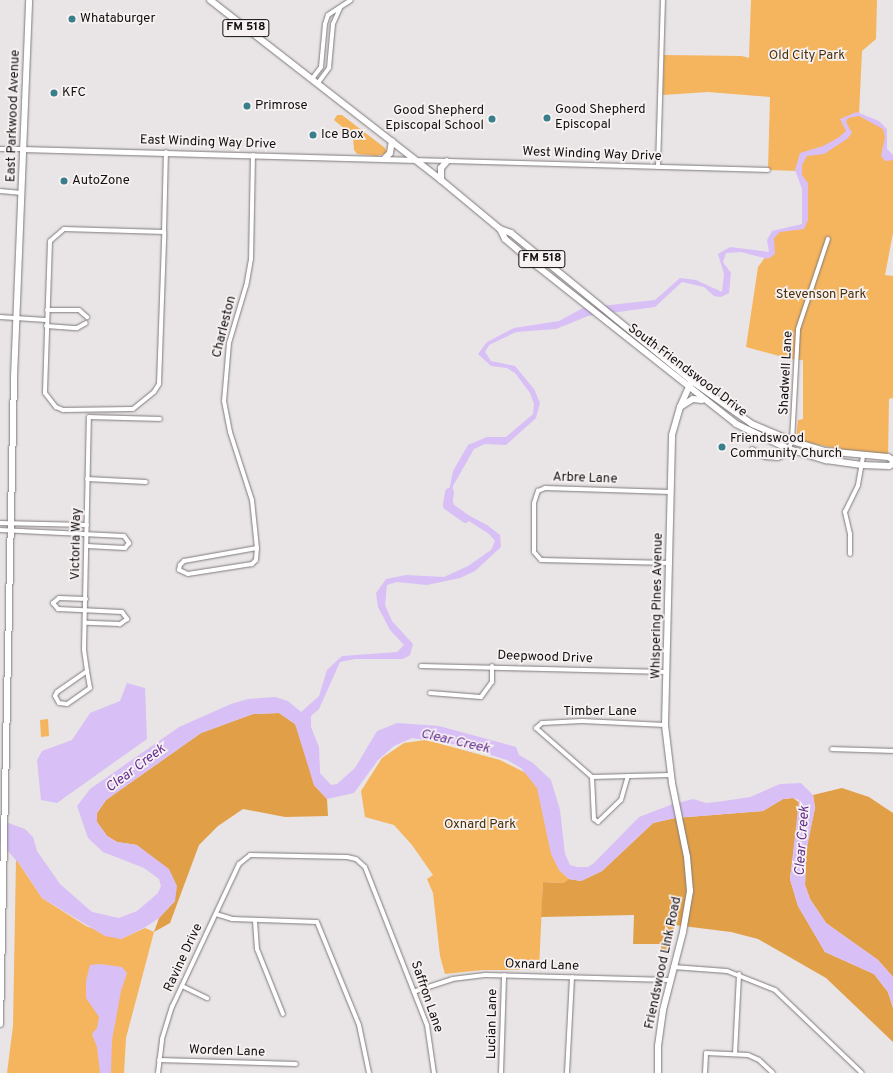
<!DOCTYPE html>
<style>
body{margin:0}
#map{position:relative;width:893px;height:1073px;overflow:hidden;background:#e9e4e5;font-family:Overpass,sans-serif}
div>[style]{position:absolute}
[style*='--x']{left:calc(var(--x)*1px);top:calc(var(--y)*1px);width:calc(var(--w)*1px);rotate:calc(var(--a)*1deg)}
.green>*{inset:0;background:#f5b45e}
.forest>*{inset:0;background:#e1a048}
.water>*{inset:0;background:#d8c0f6}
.river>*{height:9px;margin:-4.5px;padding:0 4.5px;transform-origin:4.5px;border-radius:4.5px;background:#d8c0f6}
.roads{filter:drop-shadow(0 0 1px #7e7a7a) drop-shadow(0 0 1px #7e7a7a)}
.minor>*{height:4px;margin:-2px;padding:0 2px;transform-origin:2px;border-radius:2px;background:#fff}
.tertiary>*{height:5px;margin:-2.5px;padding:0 2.5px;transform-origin:2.5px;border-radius:2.5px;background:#fff}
.secondary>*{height:6px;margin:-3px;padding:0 3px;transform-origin:3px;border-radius:3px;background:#fff}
.primary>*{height:6px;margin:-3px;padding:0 3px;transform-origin:3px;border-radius:3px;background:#fff}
.dots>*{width:11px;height:11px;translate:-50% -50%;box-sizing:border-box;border:2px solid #f7f1f2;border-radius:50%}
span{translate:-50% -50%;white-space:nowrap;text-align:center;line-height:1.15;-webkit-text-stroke:3.5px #f7f1f2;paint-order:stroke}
.shield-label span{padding:1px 3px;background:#f7f1f2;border:1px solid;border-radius:3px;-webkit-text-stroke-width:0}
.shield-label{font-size:12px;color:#110f0f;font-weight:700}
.poi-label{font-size:13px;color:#110f0f}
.left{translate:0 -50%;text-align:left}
.right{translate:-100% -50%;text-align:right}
.park-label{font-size:13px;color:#482e07}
.street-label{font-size:13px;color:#110f0f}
.water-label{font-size:14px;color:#632e92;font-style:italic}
</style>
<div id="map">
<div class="green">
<i style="clip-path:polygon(751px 0,877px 0,876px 39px,862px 51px,859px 115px,883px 127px,886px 137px,882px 151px,893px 158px,893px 233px,885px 275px,893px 276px,893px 398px,889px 399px,888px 455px,861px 454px,801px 441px,797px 438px,797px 429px,798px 420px,803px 419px,803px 360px,790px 359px,746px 347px,758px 267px,771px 249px,770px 240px,776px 233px,805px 224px,805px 188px,798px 171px,768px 170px,770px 97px,708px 92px,663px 95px,664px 55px,742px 56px,749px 58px)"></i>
<i style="clip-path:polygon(337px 115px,342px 115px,385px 148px,387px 153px,377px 156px,357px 154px,354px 150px,353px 136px,334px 120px)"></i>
<i style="clip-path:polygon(48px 719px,49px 736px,41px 737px,40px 720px)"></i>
<i style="clip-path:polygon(426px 740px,500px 760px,534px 777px,543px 797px,559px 870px,569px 879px,563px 883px,543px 882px,539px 970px,482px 970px,445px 974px,440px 956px,433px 893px,427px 879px,433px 875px,412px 845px,394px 825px,365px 817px,361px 791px,382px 758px,404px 743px)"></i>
<i style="clip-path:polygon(16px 859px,42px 898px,86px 926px,121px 939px,145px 928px,154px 932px,126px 1038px,124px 1073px,7px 1073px,13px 1026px)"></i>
</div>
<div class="forest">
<i style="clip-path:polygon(279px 713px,295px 724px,300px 732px,314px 785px,327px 799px,328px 816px,285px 817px,243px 809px,218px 826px,199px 845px,170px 923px,154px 932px,159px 918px,175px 901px,137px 845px,117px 842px,107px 836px,97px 822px,97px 813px,106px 800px,201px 733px,253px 714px)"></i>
<i style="clip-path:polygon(842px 788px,869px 797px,893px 813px,893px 977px,878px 960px,826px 923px,810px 899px,805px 885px,807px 843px,815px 808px,813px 795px)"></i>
<i style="clip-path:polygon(793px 798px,800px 803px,790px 879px,798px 906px,825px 952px,874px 974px,888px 992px,893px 1008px,893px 1042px,826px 978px,758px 939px,731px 932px,675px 925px,670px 950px,661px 950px,661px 944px,633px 944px,634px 915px,541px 917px,543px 882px,563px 883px,569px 879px,581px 881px,602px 871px,653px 823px,675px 818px,763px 811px,783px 799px)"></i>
</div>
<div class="water">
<i style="clip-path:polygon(857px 112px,879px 121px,887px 129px,887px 149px,893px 155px,893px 160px,885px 161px,881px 156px,885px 137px,883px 129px,859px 116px,848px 118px,846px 122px,852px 133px,847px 139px,824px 154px,807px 156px,802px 165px,802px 175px,808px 183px,808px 220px,804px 229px,780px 232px,774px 238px,775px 254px,768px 259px,741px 252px,726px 253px,723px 262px,731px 273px,729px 293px,721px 297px,714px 296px,704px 287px,682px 282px,655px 307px,588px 316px,556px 329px,516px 332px,489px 345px,485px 352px,491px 361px,515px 366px,534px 389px,540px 403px,536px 418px,506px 445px,485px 444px,474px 449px,453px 486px,452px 499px,455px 508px,487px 525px,500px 535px,501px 547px,475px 571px,460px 578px,427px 585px,397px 582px,387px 585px,385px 605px,392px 621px,413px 644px,410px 655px,403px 659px,355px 659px,340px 662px,319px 709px,311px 716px,311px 727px,319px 747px,320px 773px,331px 785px,337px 784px,355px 768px,377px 731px,397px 723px,439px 726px,516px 747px,519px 755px,533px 763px,551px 780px,560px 810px,565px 854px,570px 865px,577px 867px,588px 867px,594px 863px,639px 817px,673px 804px,693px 799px,706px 803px,724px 801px,750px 797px,780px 784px,801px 783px,813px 795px,815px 808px,806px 853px,805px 885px,810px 899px,826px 923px,878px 960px,893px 977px,893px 1008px,888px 992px,874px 974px,825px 952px,798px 906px,790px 879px,799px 800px,793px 798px,783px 799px,763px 811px,675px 818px,653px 823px,602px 871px,581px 881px,569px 879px,559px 870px,551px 854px,537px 788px,521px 768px,507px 760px,459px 745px,412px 738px,394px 746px,378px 760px,354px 793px,327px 799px,314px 785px,295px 724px,279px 713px,253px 714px,201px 733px,106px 800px,97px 813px,97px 822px,107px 836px,117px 842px,137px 845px,169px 869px,177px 886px,175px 901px,159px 918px,144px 928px,121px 939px,105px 936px,42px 898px,21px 866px,0 842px,0 820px,25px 829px,33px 837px,37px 851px,60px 884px,92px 912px,119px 918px,137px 911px,158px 893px,161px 886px,159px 879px,144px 868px,103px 852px,88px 838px,77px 806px,90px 789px,179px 727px,231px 704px,248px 699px,275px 697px,288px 701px,301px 712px,319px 696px,327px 670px,342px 656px,397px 652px,404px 645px,390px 630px,378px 607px,376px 593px,386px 579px,406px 575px,444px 577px,468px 566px,491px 550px,495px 541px,489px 534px,449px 508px,447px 500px,453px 471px,468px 445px,487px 437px,506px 437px,533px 414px,534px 404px,530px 393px,515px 373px,507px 368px,491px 366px,478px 354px,487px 342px,514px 328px,559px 321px,583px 308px,655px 300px,680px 278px,696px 280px,722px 292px,724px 274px,718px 254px,730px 247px,769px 252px,767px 240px,772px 231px,802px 224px,802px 189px,795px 170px,800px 153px,823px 146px,838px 138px,846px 131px,840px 119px)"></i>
<i style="clip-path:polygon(127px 683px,145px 688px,147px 739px,57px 803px,41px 800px,37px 760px,42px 751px,72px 740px,90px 713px,120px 701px)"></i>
<i style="clip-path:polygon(100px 964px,122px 967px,127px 973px,121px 991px,112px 1040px,111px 1073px,100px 1073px,97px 1047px,92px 1034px,97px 1028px,99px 1017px,86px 998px,86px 981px,90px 965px)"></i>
</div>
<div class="river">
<i style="--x:449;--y:492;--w:13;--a:99"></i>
<i style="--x:447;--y:505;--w:22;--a:36"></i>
</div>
<div class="roads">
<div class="minor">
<i style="--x:312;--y:79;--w:15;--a:-53"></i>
<i style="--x:321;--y:67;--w:43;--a:-84.7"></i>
<i style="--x:325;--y:24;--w:9;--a:-72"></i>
<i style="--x:328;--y:15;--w:27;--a:-33"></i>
<i style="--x:318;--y:83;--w:19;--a:-54"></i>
<i style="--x:329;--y:68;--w:44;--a:-84.8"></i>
<i style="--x:333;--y:24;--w:17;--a:-66"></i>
<i style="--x:0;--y:149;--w:24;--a:0"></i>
<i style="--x:253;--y:155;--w:104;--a:91.1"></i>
<i style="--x:251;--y:259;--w:27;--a:100"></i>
<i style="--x:246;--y:286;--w:59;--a:106.6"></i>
<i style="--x:229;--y:343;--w:58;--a:94.9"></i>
<i style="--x:224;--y:401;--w:32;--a:79"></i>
<i style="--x:230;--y:432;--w:71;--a:72.1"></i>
<i style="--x:252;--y:500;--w:48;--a:84.1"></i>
<i style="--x:415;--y:160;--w:353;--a:1.6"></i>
<i style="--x:658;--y:167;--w:167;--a:-88.3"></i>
<i style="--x:0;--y:191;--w:22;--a:5"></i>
<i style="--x:164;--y:232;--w:100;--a:-178.3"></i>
<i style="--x:64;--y:229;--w:18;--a:139"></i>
<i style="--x:50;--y:241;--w:152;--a:91.9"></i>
<i style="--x:45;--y:393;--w:18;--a:52"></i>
<i style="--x:56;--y:407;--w:8;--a:23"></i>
<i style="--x:63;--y:410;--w:70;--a:-0.8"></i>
<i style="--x:133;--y:409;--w:27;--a:-39"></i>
<i style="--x:154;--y:392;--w:9;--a:-58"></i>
<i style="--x:159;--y:384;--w:114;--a:-88"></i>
<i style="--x:163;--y:270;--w:38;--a:-88"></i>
<i style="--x:164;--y:232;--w:80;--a:-88.6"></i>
<i style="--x:47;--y:310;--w:32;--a:0"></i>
<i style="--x:79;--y:310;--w:11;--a:41"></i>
<i style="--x:0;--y:317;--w:46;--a:3.7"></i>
<i style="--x:46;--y:326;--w:31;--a:4"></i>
<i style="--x:77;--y:328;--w:10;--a:-29"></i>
<i style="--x:752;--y:449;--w:15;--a:32"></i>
<i style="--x:765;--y:457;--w:13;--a:4"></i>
<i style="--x:778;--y:458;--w:9;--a:-27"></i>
<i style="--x:786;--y:454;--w:14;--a:-65"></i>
<i style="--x:792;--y:441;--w:112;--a:-86.9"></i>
<i style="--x:798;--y:329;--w:95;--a:-71.6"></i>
<i style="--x:87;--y:479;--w:59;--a:2.9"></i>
<i style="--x:0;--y:523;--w:87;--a:1.3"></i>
<i style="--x:0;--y:530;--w:124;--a:2.8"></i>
<i style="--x:124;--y:536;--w:9;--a:54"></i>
<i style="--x:129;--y:543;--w:6;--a:129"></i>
<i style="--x:125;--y:548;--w:38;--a:-177"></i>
<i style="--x:257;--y:548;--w:12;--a:95"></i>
<i style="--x:256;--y:560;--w:6;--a:135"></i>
<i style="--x:252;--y:564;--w:65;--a:171.1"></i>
<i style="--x:188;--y:574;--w:10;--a:-156"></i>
<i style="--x:179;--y:570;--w:5;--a:-79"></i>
<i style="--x:180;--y:565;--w:6;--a:-45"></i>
<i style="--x:184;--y:561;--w:74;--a:-10.1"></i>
<i style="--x:850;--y:554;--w:20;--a:-90"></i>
<i style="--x:850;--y:534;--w:23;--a:-103"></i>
<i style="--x:845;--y:512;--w:30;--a:-64"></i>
<i style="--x:858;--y:485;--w:29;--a:-80"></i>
<i style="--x:670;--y:563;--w:129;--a:-178.7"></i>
<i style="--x:541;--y:560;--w:11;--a:-131"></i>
<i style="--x:534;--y:552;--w:49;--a:-90"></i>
<i style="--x:534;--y:503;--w:13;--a:-72"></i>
<i style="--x:538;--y:491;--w:8;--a:-23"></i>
<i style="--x:545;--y:488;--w:126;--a:1.8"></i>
<i style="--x:86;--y:599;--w:27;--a:-178"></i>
<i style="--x:59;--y:598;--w:8;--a:140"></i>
<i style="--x:53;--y:603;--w:8;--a:50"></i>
<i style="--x:58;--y:609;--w:64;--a:2.7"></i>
<i style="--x:122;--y:612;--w:9;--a:54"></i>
<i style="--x:127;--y:619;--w:9;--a:144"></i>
<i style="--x:120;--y:624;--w:34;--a:-178"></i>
<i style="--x:421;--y:666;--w:246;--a:1.4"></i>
<i style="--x:87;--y:671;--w:22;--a:-98"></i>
<i style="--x:84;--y:649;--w:232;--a:-88.8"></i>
<i style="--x:89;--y:417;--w:71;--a:1.6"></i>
<i style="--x:87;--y:671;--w:17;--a:80"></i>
<i style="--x:90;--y:688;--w:28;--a:145"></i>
<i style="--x:67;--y:704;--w:8;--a:-173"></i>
<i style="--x:59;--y:703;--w:8;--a:-120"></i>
<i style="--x:55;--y:696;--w:4;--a:-63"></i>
<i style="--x:57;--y:692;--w:37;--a:-35"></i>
<i style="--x:430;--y:693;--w:51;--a:4.5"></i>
<i style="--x:481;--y:697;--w:19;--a:-54"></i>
<i style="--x:492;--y:682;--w:16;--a:-90"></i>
<i style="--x:665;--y:725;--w:83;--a:-177.2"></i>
<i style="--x:582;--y:721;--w:40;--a:177.1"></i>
<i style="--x:542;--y:723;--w:8;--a:140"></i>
<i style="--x:536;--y:728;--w:74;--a:41.2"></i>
<i style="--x:592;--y:777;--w:78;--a:-1.5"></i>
<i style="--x:832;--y:749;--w:61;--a:1.9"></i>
<i style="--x:592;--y:777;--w:42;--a:87.3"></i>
<i style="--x:594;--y:819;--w:5;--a:37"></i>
<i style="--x:598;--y:822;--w:32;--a:-44"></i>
<i style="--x:621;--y:800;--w:25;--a:-74"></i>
<i style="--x:216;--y:914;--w:17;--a:17"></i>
<i style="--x:232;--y:919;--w:85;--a:2"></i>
<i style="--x:317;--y:922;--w:111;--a:67.8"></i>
<i style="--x:359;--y:1025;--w:49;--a:78.2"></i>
<i style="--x:255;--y:921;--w:28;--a:86"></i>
<i style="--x:257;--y:949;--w:70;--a:68.2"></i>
<i style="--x:673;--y:967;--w:54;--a:4.2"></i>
<i style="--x:727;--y:971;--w:52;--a:21.6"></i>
<i style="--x:775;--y:990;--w:120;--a:43.7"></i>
<i style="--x:182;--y:986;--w:28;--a:26"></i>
<i style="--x:416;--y:991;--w:38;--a:-18"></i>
<i style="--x:452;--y:979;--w:35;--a:-7"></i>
<i style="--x:487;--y:975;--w:182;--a:1.6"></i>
<i style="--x:735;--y:1054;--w:80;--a:-87.1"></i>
<i style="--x:159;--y:1060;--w:137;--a:1.7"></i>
<i style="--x:158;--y:1073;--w:34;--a:-83"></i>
<i style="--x:162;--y:1039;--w:34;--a:-73"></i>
<i style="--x:172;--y:1007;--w:158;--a:-64.9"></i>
<i style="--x:239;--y:864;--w:14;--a:-39"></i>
<i style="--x:250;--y:855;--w:97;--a:1.2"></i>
<i style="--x:347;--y:857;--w:9;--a:13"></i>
<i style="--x:356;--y:859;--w:12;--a:42"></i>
<i style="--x:365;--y:867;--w:170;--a:68.6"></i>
<i style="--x:427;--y:1025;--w:49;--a:81.7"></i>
<i style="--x:501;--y:1073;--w:98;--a:-88.2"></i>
<i style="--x:567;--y:1073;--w:96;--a:-87"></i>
<i style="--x:705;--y:1073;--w:20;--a:-87"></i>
<i style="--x:706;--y:1053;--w:42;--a:2.7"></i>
<i style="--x:748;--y:1055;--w:12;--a:24"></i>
<i style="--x:759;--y:1060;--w:19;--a:43"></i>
</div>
<div class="tertiary">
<i style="--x:24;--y:149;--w:391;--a:1.6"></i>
</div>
<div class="secondary">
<i style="--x:658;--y:1073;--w:27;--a:-90"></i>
<i style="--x:658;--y:1046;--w:36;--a:-82"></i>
<i style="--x:663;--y:1010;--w:81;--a:-75.6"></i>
<i style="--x:683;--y:932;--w:42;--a:-80.3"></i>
<i style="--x:690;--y:891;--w:34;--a:-95"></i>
<i style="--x:687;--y:857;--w:76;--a:-101.5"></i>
<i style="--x:672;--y:783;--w:58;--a:-96.9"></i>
<i style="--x:665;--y:725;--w:290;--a:-88.6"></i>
<i style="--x:672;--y:435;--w:29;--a:-74"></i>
<i style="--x:680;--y:407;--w:27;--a:-66"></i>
</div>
<div class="primary">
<i style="--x:210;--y:0;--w:293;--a:37.9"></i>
<i style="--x:441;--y:180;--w:77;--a:39.7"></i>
<i style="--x:500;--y:229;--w:11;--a:63"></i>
<i style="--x:505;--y:239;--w:42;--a:40.2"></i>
<i style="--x:537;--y:266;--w:254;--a:38.4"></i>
<i style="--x:736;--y:424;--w:59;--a:25.3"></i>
<i style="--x:789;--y:449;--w:39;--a:17"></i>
<i style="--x:826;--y:460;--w:36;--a:8"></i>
<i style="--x:862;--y:465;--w:27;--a:2"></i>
<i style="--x:889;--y:466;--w:4;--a:-27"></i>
<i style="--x:384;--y:159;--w:8;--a:-45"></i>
<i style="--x:390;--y:153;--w:12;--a:-81"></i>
<i style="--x:441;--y:180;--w:12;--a:-90"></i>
<i style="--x:441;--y:168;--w:9;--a:-49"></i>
<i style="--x:500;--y:229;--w:12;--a:20"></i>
<i style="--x:511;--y:233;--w:234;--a:39.3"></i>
<i style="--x:692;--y:381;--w:74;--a:35.6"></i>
<i style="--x:752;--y:424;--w:43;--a:23"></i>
<i style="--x:792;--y:441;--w:34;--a:17"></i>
<i style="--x:824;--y:451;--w:64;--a:5.4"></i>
<i style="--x:888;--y:457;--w:6;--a:31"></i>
<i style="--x:680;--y:407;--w:15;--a:-32"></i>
<i style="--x:693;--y:399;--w:9;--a:6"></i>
<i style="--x:0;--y:1024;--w:647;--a:-88.76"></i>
<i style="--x:14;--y:377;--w:377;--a:-87.7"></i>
</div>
</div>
<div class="dots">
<i style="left:72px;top:19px;background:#397f8b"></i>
<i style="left:54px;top:93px;background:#397f8b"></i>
<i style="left:247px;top:106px;background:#397f8b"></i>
<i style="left:547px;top:118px;background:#397f8b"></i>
<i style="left:492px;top:119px;background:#397f8b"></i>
<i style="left:313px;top:135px;background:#397f8b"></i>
<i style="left:64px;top:181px;background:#397f8b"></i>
<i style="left:722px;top:447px;background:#397f8b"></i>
</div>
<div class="shield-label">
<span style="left:246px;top:28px">FM 518</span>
<span style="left:542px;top:259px">FM 518</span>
</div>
<div class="poi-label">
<span class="left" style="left:80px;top:19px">Whataburger</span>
<span class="left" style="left:62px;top:93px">KFC</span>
<span class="left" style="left:255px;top:106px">Primrose</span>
<span class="left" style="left:555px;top:118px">Good Shepherd<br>Episcopal</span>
<span class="right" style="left:484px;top:119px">Good Shepherd<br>Episcopal School</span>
<span class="left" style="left:321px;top:135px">Ice Box</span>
<span class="left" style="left:72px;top:181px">AutoZone</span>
<span class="left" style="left:730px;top:447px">Friendswood<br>Community Church</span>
</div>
<div class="park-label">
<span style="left:807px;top:56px">Old City Park</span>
<span style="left:821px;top:295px">Stevenson Park</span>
<span style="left:480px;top:825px">Oxnard Park</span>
</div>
<div class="street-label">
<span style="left:14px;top:116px;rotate:-88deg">East Parkwood Avenue</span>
<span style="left:208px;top:143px;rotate:2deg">East Winding Way Drive</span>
<span style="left:592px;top:155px;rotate:2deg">West Winding Way Drive</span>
<span style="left:225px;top:327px;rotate:-76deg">Charleston</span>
<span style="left:687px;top:371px;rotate:37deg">South Friendswood Drive</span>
<span style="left:787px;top:373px;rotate:-87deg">Shadwell Lane</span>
<span style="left:585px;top:479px;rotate:2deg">Arbre Lane</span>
<span style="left:77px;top:544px;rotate:-89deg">Victoria Way</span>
<span style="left:658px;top:606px;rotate:-89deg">Whispering Pines Avenue</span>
<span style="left:545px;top:658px;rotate:2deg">Deepwood Drive</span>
<span style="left:600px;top:712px">Timber Lane</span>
<span style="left:184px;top:958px;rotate:-65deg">Ravine Drive</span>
<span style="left:664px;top:963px;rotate:-78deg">Friendswood Link Road</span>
<span style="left:542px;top:966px;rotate:2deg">Oxnard Lane</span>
<span style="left:426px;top:997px;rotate:71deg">Saffron Lane</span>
<span style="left:493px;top:1024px;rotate:-89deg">Lucian Lane</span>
<span style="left:227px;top:1052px;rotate:2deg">Worden Lane</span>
</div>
<div class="water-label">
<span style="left:455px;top:742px;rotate:13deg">Clear Creek</span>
<span style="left:136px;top:769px;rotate:-37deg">Clear Creek</span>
<span style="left:803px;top:841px;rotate:-86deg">Clear Creek</span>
</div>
</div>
